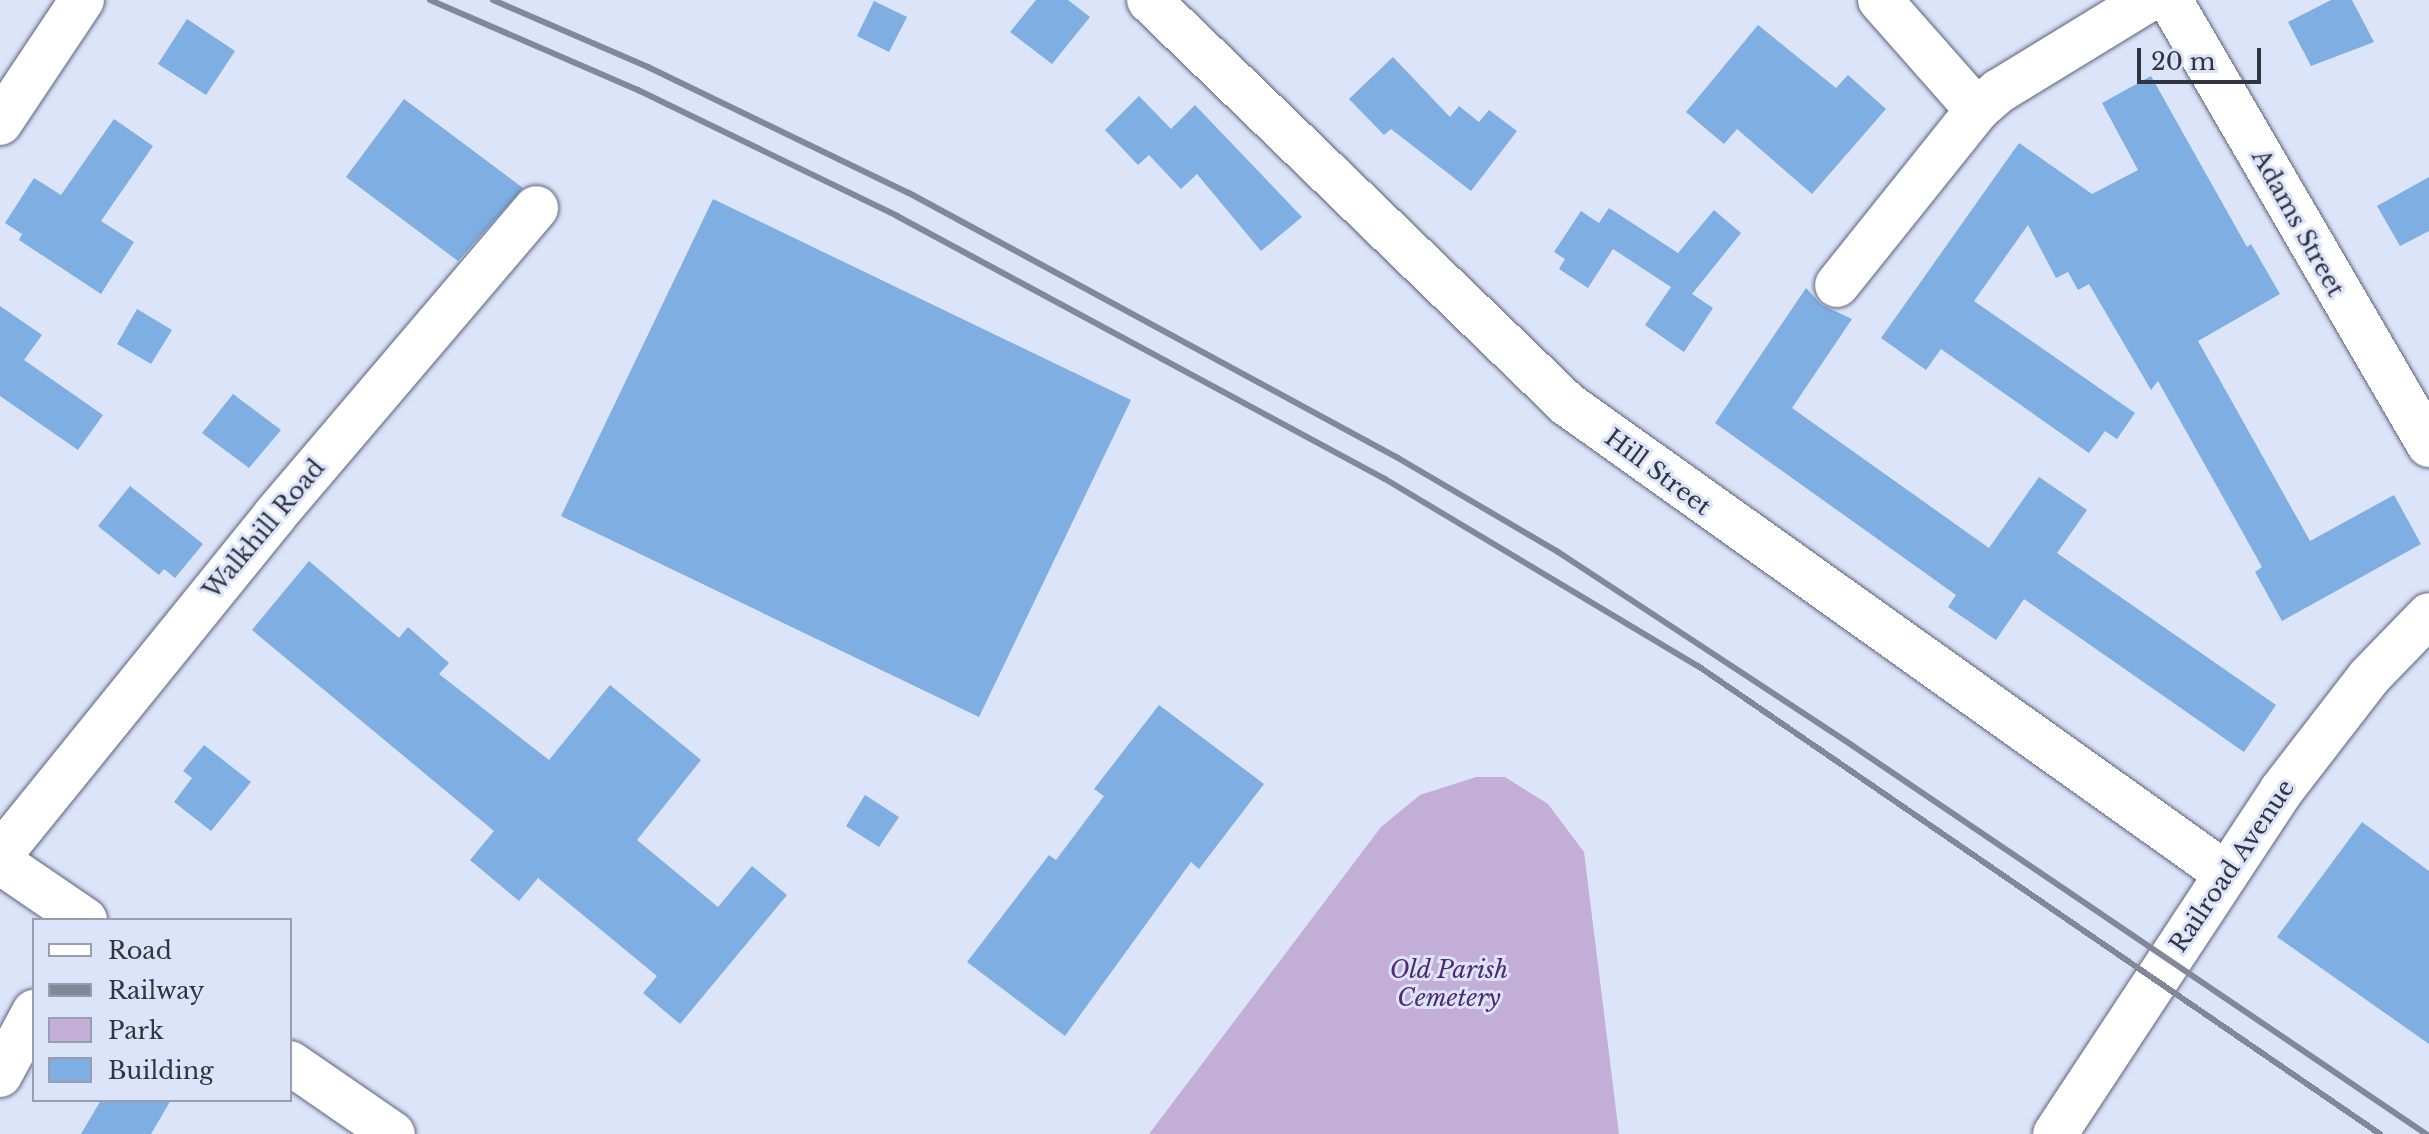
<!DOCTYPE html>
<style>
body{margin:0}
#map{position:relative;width:2429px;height:1134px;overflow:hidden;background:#dce4fa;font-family:"Libre Baskerville",serif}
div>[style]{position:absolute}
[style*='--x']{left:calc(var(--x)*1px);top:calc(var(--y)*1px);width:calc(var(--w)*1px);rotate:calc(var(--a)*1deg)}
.green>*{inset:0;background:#c2aed7}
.building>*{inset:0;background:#7eaee2}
.roads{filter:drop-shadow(0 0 2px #5a637a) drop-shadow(0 0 2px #5a637a)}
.minor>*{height:44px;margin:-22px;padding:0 22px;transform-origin:22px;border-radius:22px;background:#fff}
.major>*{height:44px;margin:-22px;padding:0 22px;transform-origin:22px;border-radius:22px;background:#fff}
.rail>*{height:6px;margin:-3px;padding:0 3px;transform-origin:3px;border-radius:3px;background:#828898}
span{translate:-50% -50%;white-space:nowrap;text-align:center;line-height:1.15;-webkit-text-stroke:6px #dce4fa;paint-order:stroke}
.street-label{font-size:24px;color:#31353f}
.park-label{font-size:24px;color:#512970;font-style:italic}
.legend{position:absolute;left:32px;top:918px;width:260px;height:184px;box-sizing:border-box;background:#dce4fa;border:2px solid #989eaf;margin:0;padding:10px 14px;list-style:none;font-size:24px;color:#31353f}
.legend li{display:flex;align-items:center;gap:16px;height:40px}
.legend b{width:40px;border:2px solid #989eaf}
.scale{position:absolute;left:2137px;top:48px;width:124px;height:36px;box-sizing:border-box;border:4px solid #31353f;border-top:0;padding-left:10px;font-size:24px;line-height:28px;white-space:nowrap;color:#31353f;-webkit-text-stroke:6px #dce4fa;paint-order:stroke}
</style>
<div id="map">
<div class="green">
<i style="clip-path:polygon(1476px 777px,1505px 777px,1548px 804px,1584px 852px,1619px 1134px,1149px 1134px,1381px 827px,1420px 795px)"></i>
</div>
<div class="building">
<i style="clip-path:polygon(1036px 0,1068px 0,1090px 17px,1052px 64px,1010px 32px)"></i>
<i style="clip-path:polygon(2331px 0,2352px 0,2374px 42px,2311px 66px,2288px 22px)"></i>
<i style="clip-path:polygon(874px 1px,907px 17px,889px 52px,857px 36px)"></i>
<i style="clip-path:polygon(187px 19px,235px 51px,206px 95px,158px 64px)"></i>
<i style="clip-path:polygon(1758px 25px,1836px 88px,1848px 75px,1886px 109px,1812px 194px,1737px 129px,1724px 144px,1686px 112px)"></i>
<i style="clip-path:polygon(1393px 57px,1450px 117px,1459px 106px,1479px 122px,1489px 110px,1517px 131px,1471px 191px,1391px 129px,1384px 135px,1349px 99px)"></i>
<i style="clip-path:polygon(2151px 76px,2247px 247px,2251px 244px,2280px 294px,2198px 341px,2310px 541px,2394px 495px,2421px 544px,2282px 621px,2255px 572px,2262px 567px,2158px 381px,2151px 390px,2089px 284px,2078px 290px,2068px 272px,2056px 278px,2028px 225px,1974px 301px,2135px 413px,2117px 439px,2105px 431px,2089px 453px,1941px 349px,1926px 370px,1881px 338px,2019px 143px,2092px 194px,2138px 170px,2102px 103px)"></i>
<i style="clip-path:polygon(1139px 96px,1171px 129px,1195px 105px,1302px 217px,1261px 251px,1197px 174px,1181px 189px,1149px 155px,1138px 165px,1105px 130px)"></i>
<i style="clip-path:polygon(404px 99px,523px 188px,458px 261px,346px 177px)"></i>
<i style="clip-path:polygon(114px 119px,153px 146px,101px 221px,134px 242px,101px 294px,19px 240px,22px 234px,5px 223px,34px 178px,61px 195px)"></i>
<i style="clip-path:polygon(2429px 177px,2429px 231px,2400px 246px,2377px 206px)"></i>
<i style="clip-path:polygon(713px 199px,1131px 400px,979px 717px,561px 516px)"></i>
<i style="clip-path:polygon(1609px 208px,1678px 253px,1714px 210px,1741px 233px,1692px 294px,1713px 308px,1684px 352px,1645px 325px,1671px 287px,1613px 249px,1588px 288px,1559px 269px,1565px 259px,1554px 252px,1581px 211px,1599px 223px)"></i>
<i style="clip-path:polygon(1806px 288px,1822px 305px,1852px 319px,1792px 408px,1989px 548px,2039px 477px,2087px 510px,2057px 553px,2276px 705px,2244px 752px,2024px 599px,1996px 640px,1948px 607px,1956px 595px,1715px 423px)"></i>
<i style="clip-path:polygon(0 306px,42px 335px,24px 360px,103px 415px,78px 450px,0 396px)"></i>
<i style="clip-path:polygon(137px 309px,172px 330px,151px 364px,117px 344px)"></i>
<i style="clip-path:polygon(233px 394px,281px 430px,249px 468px,202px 433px)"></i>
<i style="clip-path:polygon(130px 486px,203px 544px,175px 578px,164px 569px,159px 575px,98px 526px)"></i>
<i style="clip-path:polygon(309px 561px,399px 638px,408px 627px,449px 663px,439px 674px,549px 760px,610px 685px,701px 760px,637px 840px,718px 907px,752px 866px,787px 895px,680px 1024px,643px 993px,657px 976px,538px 878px,519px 901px,470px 860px,494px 831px,252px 630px)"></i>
<i style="clip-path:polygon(1159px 705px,1264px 784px,1199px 869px,1191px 862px,1065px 1036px,967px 962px,1049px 855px,1056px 860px,1104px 796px,1094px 789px)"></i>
<i style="clip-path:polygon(204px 745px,251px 782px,211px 831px,174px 802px,192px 778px,183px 771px)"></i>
<i style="clip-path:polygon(865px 795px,899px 817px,879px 847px,846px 826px)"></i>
<i style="clip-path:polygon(2362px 822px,2429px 871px,2429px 1044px,2277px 937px)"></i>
<i style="clip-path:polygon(101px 1100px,171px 1100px,151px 1134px,81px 1134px)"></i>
</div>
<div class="roads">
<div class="minor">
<i style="--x:1149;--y:0;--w:581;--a:44.02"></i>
<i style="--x:1567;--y:404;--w:808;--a:35.48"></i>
<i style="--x:1880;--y:0;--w:147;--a:48.6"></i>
<i style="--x:1977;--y:110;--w:29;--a:-41"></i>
<i style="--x:1999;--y:91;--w:175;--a:-31.4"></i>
<i style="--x:2170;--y:0;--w:515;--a:59.8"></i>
<i style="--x:0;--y:123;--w:148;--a:-56.3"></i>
<i style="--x:1837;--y:285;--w:224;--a:-51.3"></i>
<i style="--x:0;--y:855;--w:437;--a:-51"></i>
<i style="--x:275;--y:515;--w:403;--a:-49.6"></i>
<i style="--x:0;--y:1075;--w:72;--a:-61.6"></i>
<i style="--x:2055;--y:1134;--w:411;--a:-56.6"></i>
<i style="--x:2281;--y:791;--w:144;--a:-52.3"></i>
<i style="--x:2369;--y:677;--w:86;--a:-45.9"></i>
</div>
<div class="major">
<i style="--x:0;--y:862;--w:103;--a:34.3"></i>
<i style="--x:290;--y:1063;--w:125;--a:34.6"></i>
</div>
</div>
<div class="rail">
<i style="--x:430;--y:0;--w:227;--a:23.4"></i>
<i style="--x:638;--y:90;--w:288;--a:25.9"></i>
<i style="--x:897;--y:216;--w:554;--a:28.32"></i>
<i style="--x:1385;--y:479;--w:365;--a:30.9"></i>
<i style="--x:1698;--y:666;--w:827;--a:34.46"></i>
<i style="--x:493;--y:0;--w:169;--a:23.4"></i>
<i style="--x:648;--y:67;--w:290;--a:25.8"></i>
<i style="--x:909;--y:193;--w:556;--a:28.45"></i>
<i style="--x:1398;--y:458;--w:186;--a:30.4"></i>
<i style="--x:1558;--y:552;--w:353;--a:33.3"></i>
<i style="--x:1853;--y:746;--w:692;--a:34.1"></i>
</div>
<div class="street-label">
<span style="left:2298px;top:223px;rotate:61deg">Adams Street</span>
<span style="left:1658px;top:472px;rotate:37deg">Hill Street</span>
<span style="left:264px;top:529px;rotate:-50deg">Walkhill Road</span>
<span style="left:2232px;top:866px;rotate:-56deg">Railroad Avenue</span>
</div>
<div class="park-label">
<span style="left:1449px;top:984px">Old Parish<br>Cemetery</span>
</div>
<ul class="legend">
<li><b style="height:10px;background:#fff"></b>Road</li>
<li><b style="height:10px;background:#828898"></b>Railway</li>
<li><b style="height:22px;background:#c2aed7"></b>Park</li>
<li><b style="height:22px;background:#7eaee2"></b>Building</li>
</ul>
<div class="scale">20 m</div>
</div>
